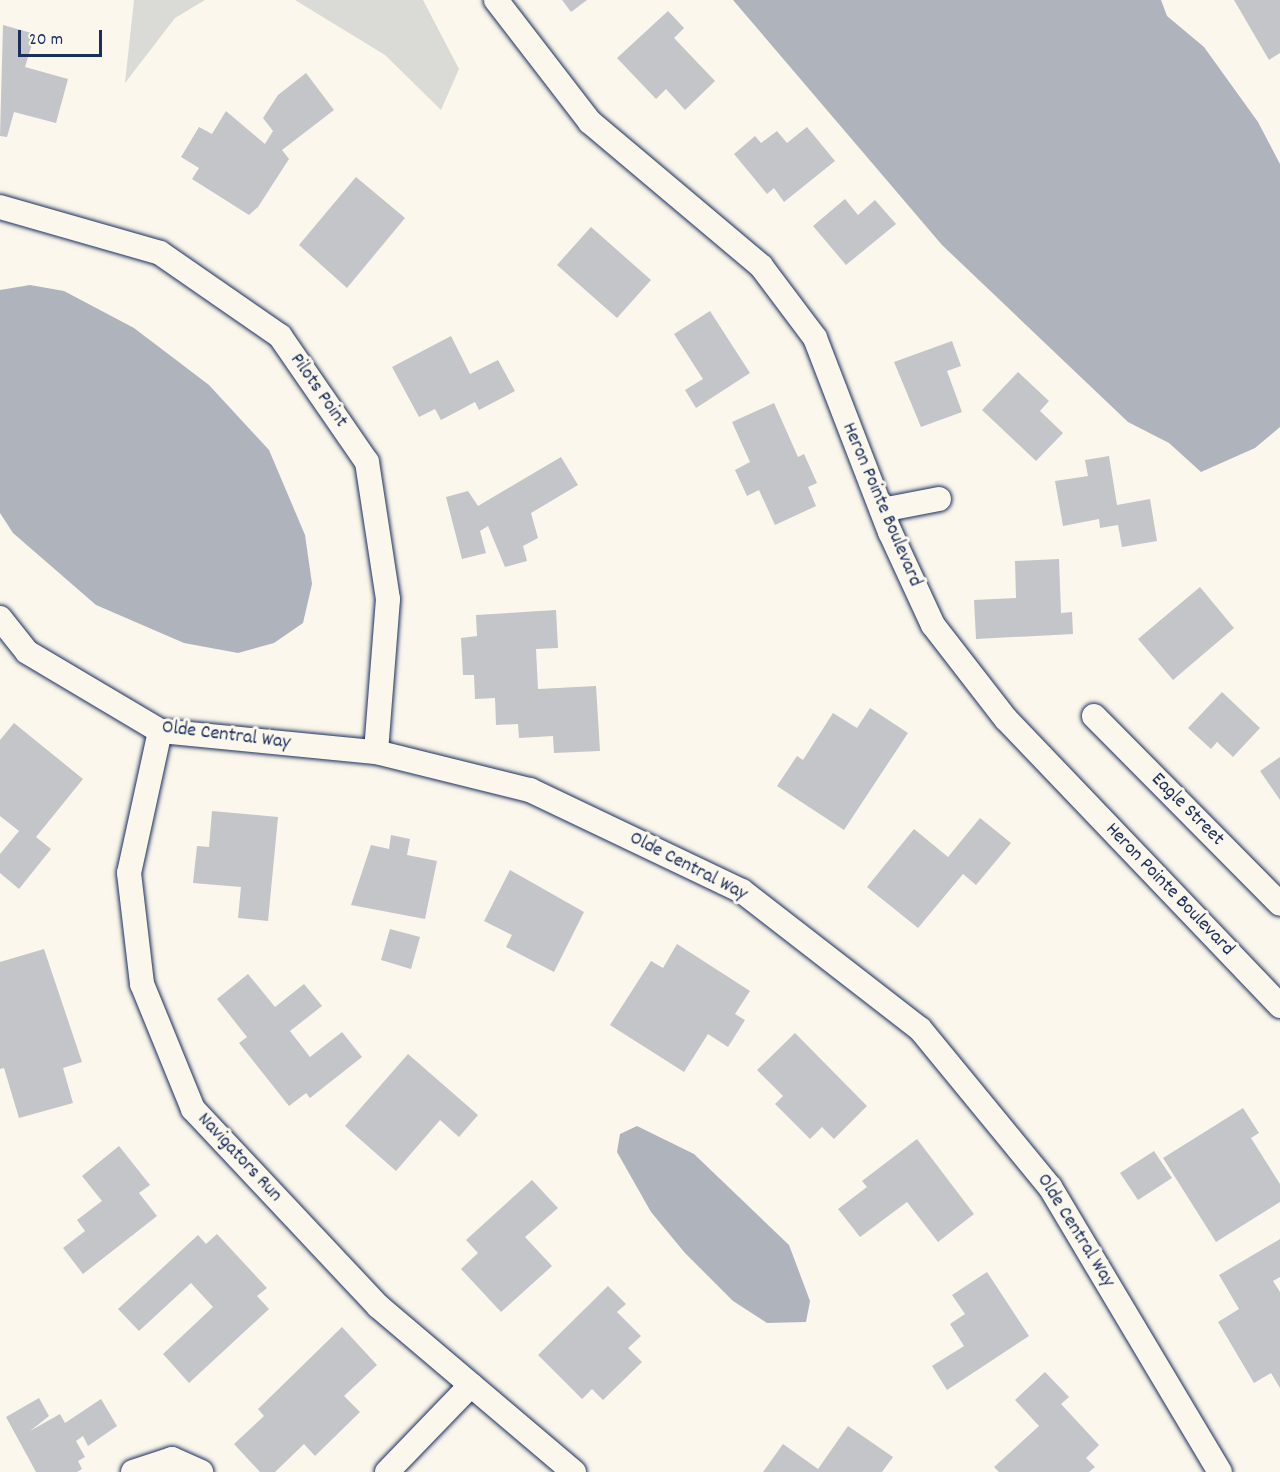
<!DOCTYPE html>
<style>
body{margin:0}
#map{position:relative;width:1280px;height:1472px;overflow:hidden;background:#fbf7ec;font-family:Dekko,sans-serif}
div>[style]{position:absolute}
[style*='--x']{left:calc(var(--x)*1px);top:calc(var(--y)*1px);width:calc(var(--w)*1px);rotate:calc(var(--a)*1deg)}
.green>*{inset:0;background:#dadad7}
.water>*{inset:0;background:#afb3bb}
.building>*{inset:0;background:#c3c5c9}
.roads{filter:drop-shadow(0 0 2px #1b2f5e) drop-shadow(0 0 2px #1b2f5e)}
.minor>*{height:24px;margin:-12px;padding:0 12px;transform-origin:12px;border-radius:12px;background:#fbf7ec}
span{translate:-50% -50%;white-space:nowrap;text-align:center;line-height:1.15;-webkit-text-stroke:6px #fbf7ec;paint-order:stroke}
.street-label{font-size:20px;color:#1b2f5e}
.scale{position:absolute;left:18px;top:30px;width:84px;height:27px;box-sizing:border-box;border:3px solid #1b2f5e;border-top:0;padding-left:8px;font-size:18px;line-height:21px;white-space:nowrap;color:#1b2f5e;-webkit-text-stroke:4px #fbf7ec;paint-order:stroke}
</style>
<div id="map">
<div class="green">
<i style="clip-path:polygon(134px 0,205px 0,175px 18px,125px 83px)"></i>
<i style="clip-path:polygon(295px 0,423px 0,459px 69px,441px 110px,385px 55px)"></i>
</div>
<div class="water">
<i style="clip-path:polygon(733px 0,1161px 0,1167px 16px,1204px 47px,1258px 122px,1280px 164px,1280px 427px,1255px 448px,1201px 472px,1169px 443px,1128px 422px,942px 245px)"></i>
<i style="clip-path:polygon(30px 285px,64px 291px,134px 328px,209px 385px,269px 450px,305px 535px,312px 584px,303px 623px,274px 643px,238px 653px,184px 643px,96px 605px,13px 533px,0 513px,0 290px)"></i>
<i style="clip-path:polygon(637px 1126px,694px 1154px,789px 1245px,810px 1301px,806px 1322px,767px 1323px,733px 1301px,685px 1253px,651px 1212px,617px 1152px,620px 1134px)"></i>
</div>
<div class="building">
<i style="clip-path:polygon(562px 0,587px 0,571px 12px)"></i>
<i style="clip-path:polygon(1234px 0,1280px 0,1280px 53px,1269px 60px)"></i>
<i style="clip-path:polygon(668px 11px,684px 28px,674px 38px,715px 81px,685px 110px,666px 89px,656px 99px,617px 58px)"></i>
<i style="clip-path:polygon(3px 25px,35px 34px,25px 67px,68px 79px,56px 123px,14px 112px,7px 137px,0 136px)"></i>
<i style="clip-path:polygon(306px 73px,334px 110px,282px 150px,289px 159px,258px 207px,249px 215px,192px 179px,199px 168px,181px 157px,199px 127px,212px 134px,226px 111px,265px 144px,273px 131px,263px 118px,278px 95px)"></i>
<i style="clip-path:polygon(807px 127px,835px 161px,784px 202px,774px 188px,767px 194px,734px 154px,755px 136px,761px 143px,777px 131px,787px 143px)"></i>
<i style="clip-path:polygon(356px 177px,405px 218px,347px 288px,299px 245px)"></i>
<i style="clip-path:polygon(845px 199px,858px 215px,875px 200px,896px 224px,846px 265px,813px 226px)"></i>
<i style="clip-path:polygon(591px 227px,651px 280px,617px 318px,557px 265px)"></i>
<i style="clip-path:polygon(710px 311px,750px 373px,696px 408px,685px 390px,703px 379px,674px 334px)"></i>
<i style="clip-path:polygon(451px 336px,470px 374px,498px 360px,515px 391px,479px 410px,475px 402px,441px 420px,435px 409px,419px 417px,392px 367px)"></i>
<i style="clip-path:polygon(952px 341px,961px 366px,947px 371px,962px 412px,921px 427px,894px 362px)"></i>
<i style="clip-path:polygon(1018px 372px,1049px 401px,1040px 411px,1063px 433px,1036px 461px,982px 410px)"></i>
<i style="clip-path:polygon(774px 403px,798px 457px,804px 454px,817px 483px,808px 487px,816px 506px,775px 525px,759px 490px,747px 496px,735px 470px,750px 462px,732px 422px)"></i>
<i style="clip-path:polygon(1109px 456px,1117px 505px,1150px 499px,1157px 541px,1122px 547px,1118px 525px,1100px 528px,1099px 519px,1063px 526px,1055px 481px,1088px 476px,1085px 460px)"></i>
<i style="clip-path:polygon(561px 457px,578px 485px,531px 513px,538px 538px,523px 546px,527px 561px,505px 567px,488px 526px,480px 531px,486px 553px,462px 559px,446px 497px,468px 491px,478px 506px)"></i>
<i style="clip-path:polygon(1059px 559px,1061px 613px,1072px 612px,1073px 634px,976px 639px,974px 600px,1016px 598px,1015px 561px)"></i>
<i style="clip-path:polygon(1200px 587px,1234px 628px,1173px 680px,1138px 639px)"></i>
<i style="clip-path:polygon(556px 610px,558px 648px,536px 649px,538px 689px,596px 686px,600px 751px,554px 753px,553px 736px,519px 738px,518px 724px,496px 725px,495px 698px,475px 699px,474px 675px,463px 675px,461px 638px,477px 636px,476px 615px)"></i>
<i style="clip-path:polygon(1222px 692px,1260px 728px,1233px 757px,1217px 742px,1211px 749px,1188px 728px)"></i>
<i style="clip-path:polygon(870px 708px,908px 733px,844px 830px,777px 786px,797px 756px,803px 760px,833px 713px,857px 728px)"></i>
<i style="clip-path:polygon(14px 723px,83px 779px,36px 837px,51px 849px,19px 889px,0 873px,0 854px,19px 831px,0 816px,0 740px)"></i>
<i style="clip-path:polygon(1280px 757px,1280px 800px,1260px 771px)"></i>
<i style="clip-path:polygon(212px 811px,278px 817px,268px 921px,238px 918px,241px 887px,193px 883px,197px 846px,209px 847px)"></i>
<i style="clip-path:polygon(980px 818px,1011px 843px,976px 885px,963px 874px,918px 928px,867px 887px,914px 829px,948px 857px)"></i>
<i style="clip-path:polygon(391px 835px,410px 839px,407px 855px,437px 861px,425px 919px,351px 905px,371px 845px,389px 849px)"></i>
<i style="clip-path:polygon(510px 870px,584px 912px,554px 972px,506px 947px,512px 935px,484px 921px)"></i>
<i style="clip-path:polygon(390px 929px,420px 937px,411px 969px,381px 960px)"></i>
<i style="clip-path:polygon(677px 944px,750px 991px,735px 1014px,745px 1020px,728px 1047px,708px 1034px,684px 1072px,610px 1025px,651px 961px,663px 968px)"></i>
<i style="clip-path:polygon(44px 949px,82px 1062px,63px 1068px,73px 1103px,19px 1118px,4px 1068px,0 1069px,0 962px)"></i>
<i style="clip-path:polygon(248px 974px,275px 1007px,304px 984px,322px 1006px,290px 1031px,310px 1057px,342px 1032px,362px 1057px,310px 1098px,306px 1093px,289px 1106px,239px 1043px,247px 1037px,217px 999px)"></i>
<i style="clip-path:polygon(795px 1033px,867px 1106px,834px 1139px,822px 1127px,810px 1139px,775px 1104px,783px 1096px,757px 1070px)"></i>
<i style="clip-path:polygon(408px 1054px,478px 1115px,459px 1137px,440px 1120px,396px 1171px,345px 1126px)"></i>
<i style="clip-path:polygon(1243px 1108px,1259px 1133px,1251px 1138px,1280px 1184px,1280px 1202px,1216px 1242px,1163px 1158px)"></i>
<i style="clip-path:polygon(917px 1139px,974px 1214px,938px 1242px,907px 1202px,860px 1237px,838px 1209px,867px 1187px,862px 1181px)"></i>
<i style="clip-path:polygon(119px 1146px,150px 1185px,139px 1193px,157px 1216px,83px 1274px,63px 1248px,85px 1231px,77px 1220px,102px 1201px,82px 1176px)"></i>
<i style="clip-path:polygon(1154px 1151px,1172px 1178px,1138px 1200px,1120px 1173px)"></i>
<i style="clip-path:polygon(532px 1180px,558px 1208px,525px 1237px,552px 1266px,501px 1312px,461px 1269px,478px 1253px,466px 1240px)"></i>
<i style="clip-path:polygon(217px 1234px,267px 1288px,257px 1296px,269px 1309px,189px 1383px,163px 1354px,213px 1307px,191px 1283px,139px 1331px,118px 1309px,198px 1235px,206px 1244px)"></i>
<i style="clip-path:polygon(1280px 1239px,1280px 1277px,1273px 1281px,1280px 1292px,1280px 1388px,1271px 1373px,1254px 1383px,1218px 1322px,1239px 1309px,1219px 1275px)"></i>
<i style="clip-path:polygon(987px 1272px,1029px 1336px,947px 1390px,932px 1366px,964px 1346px,950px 1324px,965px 1314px,952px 1295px)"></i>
<i style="clip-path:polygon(608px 1286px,626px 1304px,617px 1312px,641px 1336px,628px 1348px,642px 1362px,603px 1400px,592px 1389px,582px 1399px,538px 1355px)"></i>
<i style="clip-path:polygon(342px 1327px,377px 1365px,344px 1396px,360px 1412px,315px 1456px,304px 1444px,275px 1472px,260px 1472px,234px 1444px,264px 1416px,258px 1409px)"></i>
<i style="clip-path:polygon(1045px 1372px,1069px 1397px,1061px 1404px,1099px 1445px,1086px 1458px,1095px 1467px,1089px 1472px,999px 1472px,994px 1467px,1039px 1426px,1015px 1400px)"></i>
<i style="clip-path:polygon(39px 1398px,49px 1416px,30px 1431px,60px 1414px,65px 1423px,101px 1399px,117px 1426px,88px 1446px,83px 1436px,76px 1441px,85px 1457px,78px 1461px,82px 1469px,77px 1472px,36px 1472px,6px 1417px)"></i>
<i style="clip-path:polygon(848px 1426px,893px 1457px,882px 1472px,763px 1472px,783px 1444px,818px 1469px)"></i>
</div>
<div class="roads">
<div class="minor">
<i style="--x:496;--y:0;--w:154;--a:52.4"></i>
<i style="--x:590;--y:122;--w:224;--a:40.1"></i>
<i style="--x:761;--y:266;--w:90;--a:53.1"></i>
<i style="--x:815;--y:338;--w:208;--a:68.9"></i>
<i style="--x:890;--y:532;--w:102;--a:65.2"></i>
<i style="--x:933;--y:625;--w:119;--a:52.2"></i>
<i style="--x:1006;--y:719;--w:397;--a:46.3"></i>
<i style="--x:0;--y:207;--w:166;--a:16"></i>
<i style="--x:160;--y:253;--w:146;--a:34.7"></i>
<i style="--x:280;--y:336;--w:153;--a:55.4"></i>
<i style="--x:367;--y:462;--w:139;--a:81.3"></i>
<i style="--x:388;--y:599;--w:153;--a:94.5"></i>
<i style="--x:882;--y:510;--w:58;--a:-10.9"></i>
<i style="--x:0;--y:618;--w:43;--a:51.5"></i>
<i style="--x:27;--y:652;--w:155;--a:30.7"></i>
<i style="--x:160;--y:731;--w:217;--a:5.6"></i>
<i style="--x:376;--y:752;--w:159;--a:13.9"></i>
<i style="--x:530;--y:790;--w:235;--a:25.5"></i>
<i style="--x:742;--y:891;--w:225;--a:37.8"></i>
<i style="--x:920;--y:1029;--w:205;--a:50.6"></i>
<i style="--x:1050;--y:1187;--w:332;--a:59.2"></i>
<i style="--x:1094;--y:716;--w:264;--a:45.3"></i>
<i style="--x:160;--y:731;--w:145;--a:102.3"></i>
<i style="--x:129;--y:873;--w:112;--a:83.3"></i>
<i style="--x:142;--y:984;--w:135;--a:67.8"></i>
<i style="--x:193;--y:1109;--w:270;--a:46.8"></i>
<i style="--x:378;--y:1306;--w:257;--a:40.3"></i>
<i style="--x:133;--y:1472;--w:41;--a:-18.4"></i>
<i style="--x:172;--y:1459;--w:32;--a:24"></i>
<i style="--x:387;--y:1472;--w:121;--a:-46"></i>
</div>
</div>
<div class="street-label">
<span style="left:318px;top:391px;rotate:55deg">Pilots Point</span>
<span style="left:881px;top:505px;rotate:67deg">Heron Pointe Boulevard</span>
<span style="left:226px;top:736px;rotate:7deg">Olde Central Way</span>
<span style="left:1187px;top:810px;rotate:45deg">Eagle Street</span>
<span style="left:688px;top:867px;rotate:27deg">Olde Central Way</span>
<span style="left:1169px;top:890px;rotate:46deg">Heron Pointe Boulevard</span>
<span style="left:239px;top:1158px;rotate:47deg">Navigators Run</span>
<span style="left:1075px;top:1231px;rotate:58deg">Olde Central Way</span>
</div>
<div class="scale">20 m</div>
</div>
